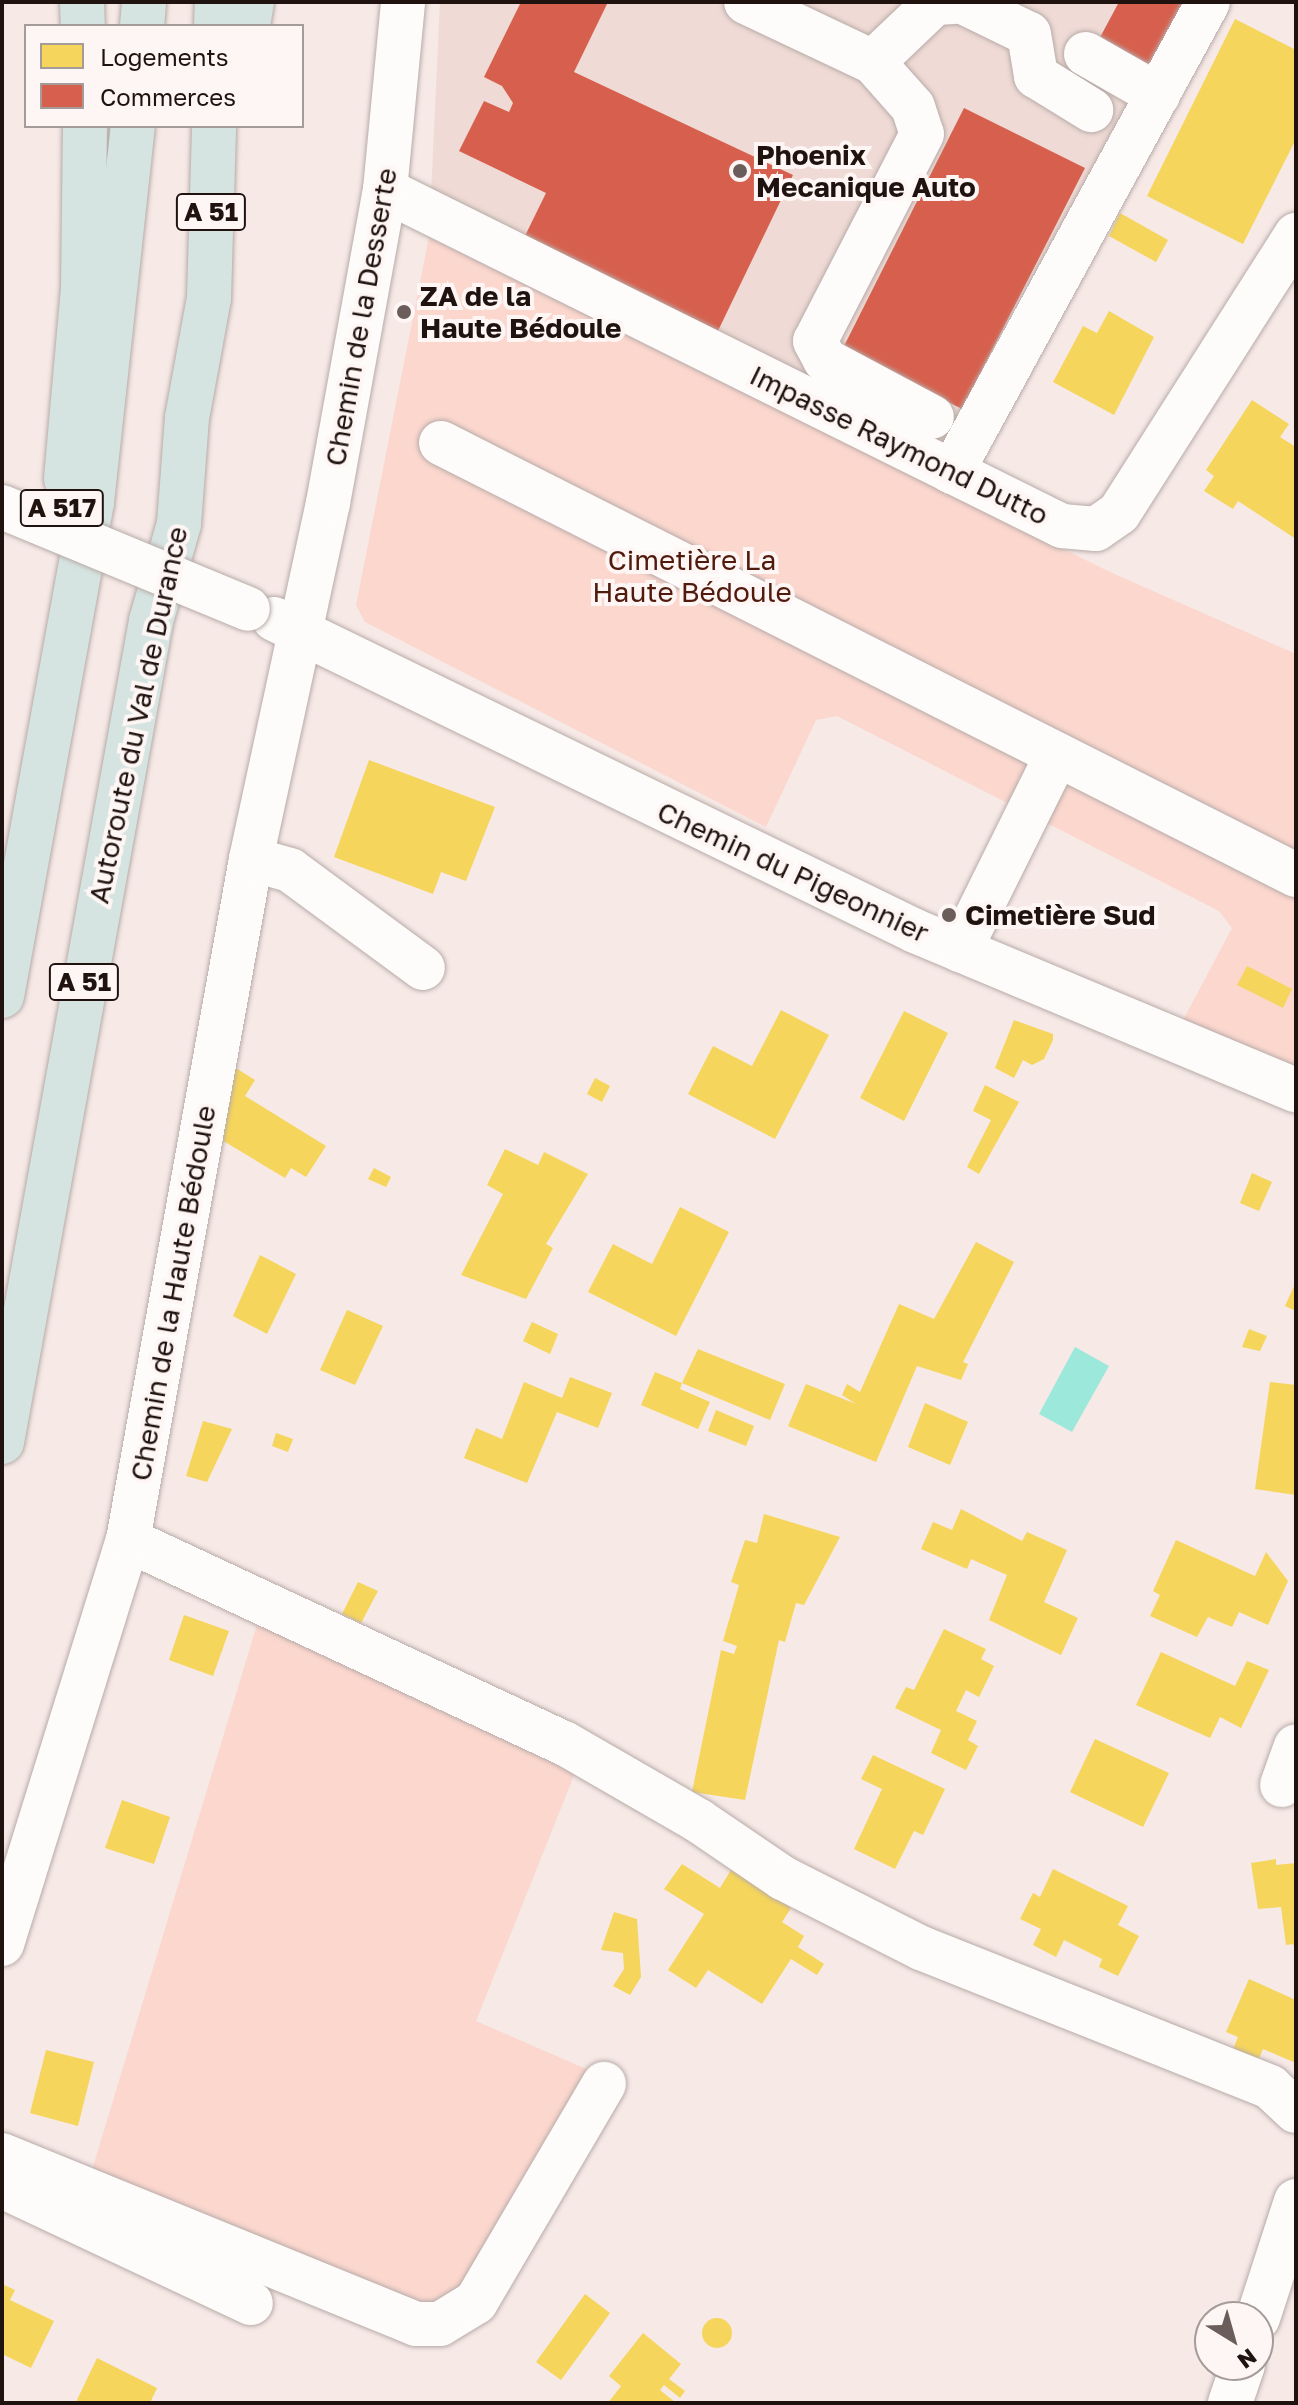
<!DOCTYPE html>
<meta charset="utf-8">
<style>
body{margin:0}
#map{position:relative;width:1298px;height:2405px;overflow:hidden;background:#f6e9e6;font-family:"Golos Text",sans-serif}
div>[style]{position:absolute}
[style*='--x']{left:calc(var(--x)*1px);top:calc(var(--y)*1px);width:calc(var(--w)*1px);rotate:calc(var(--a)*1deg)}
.built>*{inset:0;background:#efdad5}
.green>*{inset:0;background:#fbd7ce}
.water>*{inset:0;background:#9ce9db}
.homes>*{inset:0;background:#f6d55c}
.round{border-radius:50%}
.shops>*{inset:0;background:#d6604d}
.roads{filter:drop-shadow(0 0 2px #b7aba8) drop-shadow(0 0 2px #b7aba8)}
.minor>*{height:44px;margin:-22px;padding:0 22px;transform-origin:22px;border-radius:22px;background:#fefcfb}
.highway>*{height:44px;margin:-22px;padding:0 22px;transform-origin:22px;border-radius:22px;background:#d5e4e1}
.bridges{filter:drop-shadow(0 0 2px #b7aba8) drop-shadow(0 0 2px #b7aba8)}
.minor-bridge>*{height:44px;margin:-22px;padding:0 22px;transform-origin:22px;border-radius:22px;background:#fefcfb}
.dots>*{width:22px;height:22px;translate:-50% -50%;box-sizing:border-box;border:4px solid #fef6f4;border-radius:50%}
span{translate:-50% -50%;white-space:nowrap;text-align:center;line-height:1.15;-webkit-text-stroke:8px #fef6f4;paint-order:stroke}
.shield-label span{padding:2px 6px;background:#fef6f4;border:2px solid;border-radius:6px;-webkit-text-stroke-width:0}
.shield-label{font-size:26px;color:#20130f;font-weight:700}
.poi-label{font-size:28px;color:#20130f;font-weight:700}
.left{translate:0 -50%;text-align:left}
.street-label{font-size:28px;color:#20130f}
.park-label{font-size:28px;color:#501a0d}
.frame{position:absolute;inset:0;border:4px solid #20130f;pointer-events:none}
.legend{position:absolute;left:24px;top:24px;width:280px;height:104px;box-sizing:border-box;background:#fef6f4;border:2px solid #a59b98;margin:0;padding:10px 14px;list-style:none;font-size:24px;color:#20130f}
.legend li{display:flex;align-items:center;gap:16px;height:40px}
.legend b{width:40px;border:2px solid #a59b98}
.north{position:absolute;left:1194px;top:2301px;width:80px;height:80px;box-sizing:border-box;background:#fef6f4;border:2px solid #a59b98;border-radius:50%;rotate:143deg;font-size:22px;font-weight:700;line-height:32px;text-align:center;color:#20130f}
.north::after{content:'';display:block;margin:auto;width:28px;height:36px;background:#6b5e5a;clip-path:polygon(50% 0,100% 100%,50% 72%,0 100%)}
</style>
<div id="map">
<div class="built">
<i style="clip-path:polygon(440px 2px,1216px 2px,963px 497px,429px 237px)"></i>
</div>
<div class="green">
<i style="clip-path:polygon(429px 237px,1110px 572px,1296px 654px,1296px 1066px,1181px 1024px,1232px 928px,1219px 911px,837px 716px,816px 720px,766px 827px,365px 622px,356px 605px)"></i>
<i style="clip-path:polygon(259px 1618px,577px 1768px,476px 2021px,593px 2072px,451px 2302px,426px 2305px,92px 2170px)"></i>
</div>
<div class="water">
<i style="clip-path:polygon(1075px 1347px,1109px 1366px,1072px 1432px,1039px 1414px)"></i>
</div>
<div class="homes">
<i style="clip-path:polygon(1235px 19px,1296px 50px,1296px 139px,1243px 244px,1147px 196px)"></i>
<i style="clip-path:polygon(1120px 213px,1168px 240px,1156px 262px,1109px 236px)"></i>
<i style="clip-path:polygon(1109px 311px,1154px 337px,1114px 415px,1053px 382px,1083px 326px,1097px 333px)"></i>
<i style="clip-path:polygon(1252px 400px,1289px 424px,1280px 437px,1296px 447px,1296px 539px,1238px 501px,1233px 509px,1204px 491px,1214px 476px,1206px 470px)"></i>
<i style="clip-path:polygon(369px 760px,495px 807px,466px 881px,441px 872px,433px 894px,334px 857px)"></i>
<i style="clip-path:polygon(1247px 966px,1292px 989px,1283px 1008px,1237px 985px)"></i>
<i style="clip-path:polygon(781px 1010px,829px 1035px,775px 1139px,688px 1094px,713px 1046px,752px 1066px)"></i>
<i style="clip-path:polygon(904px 1011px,948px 1033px,904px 1121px,860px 1098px)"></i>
<i style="clip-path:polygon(1014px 1020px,1053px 1034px,1053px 1040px,1044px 1059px,1032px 1065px,1023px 1060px,1014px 1078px,995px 1068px)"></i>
<i style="clip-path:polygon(234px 1067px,255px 1080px,245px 1096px,326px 1146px,306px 1177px,291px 1168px,285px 1178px,210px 1133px)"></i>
<i style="clip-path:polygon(595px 1078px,610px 1086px,602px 1102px,587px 1094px)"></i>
<i style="clip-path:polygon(985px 1085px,1019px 1102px,979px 1174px,967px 1167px,991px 1120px,973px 1111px)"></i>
<i style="clip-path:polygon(505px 1149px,538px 1165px,544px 1152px,588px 1174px,546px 1244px,553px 1248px,526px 1299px,461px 1275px,503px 1194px,487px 1185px)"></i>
<i style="clip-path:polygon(374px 1168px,391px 1177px,386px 1187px,368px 1179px)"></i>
<i style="clip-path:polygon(1252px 1173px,1272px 1182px,1259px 1211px,1240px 1203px)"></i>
<i style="clip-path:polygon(680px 1207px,729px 1232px,676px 1336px,588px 1292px,613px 1244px,652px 1264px)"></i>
<i style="clip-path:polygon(976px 1242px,1014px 1262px,963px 1362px,968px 1364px,961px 1380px,917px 1366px,876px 1462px,788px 1426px,806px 1384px,856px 1404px,842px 1395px,847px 1384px,860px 1392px,899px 1304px,934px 1319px)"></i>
<i style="clip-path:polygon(260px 1255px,296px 1274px,267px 1334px,233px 1316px)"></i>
<i style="clip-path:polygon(1296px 1282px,1296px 1311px,1285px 1306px)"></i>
<i style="clip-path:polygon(347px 1310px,383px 1326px,355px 1385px,320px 1370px)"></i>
<i style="clip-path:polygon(532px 1322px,558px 1334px,550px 1354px,523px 1341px)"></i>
<i style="clip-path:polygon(1249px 1329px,1267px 1336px,1260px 1351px,1242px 1347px)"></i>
<i style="clip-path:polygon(698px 1349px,785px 1384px,770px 1420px,682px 1383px,680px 1389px,710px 1402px,698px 1429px,641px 1405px,655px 1372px,682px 1383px)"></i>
<i style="clip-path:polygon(570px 1377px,612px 1393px,598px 1428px,557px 1412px,527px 1483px,464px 1458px,476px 1428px,502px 1439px,524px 1382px,562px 1398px)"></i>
<i style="clip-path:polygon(1270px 1382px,1296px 1385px,1296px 1495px,1255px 1489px)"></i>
<i style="clip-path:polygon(925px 1403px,968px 1422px,950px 1465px,908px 1447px)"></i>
<i style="clip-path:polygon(716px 1410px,754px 1426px,746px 1446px,708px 1431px)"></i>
<i style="clip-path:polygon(203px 1421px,232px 1429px,207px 1482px,186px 1476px)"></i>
<i style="clip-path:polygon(276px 1433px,293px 1439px,288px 1452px,272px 1446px)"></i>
<i style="clip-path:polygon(961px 1509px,1022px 1541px,1027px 1532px,1067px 1550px,1044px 1602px,1078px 1618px,1061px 1655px,989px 1620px,1007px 1575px,971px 1559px,967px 1569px,921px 1549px,933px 1522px,952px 1530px)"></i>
<i style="clip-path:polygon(764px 1514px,840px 1537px,804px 1605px,796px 1603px,785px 1642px,779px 1640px,745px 1800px,692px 1792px,721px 1650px,734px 1654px,737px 1646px,723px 1641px,739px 1585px,731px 1582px,745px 1540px,757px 1543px)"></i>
<i style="clip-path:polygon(1176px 1540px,1255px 1576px,1266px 1552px,1288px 1581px,1268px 1625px,1239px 1612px,1232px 1627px,1208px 1617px,1197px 1637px,1150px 1616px,1160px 1595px,1153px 1591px)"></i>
<i style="clip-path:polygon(358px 1582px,378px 1591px,361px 1623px,342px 1614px)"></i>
<i style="clip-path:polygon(184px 1615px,229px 1631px,213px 1676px,169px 1660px)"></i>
<i style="clip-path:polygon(944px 1629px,986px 1649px,981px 1659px,994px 1666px,979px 1697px,966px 1690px,956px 1711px,977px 1721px,968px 1740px,978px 1746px,966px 1770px,931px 1753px,941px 1730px,895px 1708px,906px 1687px,914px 1690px)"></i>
<i style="clip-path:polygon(1161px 1652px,1235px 1686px,1247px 1661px,1269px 1670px,1241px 1728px,1220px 1717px,1210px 1738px,1136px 1705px)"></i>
<i style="clip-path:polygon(1095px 1739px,1169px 1773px,1143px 1827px,1070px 1792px)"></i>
<i style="clip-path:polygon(873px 1755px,945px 1789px,923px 1835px,914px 1831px,895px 1869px,854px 1849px,882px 1789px,861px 1779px)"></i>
<i style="clip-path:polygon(122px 1800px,170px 1817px,154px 1864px,105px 1848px)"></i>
<i style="clip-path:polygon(1276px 1859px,1276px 1865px,1296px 1863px,1296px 1951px,1293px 1944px,1286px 1945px,1281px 1907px,1258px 1909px,1251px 1863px)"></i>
<i style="clip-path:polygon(682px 1864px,720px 1888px,731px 1870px,791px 1908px,782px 1922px,804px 1936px,798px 1947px,824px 1964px,817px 1975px,791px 1959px,762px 2004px,708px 1970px,696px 1988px,668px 1970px,704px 1914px,664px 1889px)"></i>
<i style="clip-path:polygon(1053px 1869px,1128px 1906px,1118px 1925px,1139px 1936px,1118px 1976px,1099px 1967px,1102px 1959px,1064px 1940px,1056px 1957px,1033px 1945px,1041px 1929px,1020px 1919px,1033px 1893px,1040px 1897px)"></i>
<i style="clip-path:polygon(614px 1912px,637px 1919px,641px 1977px,630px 1995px,613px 1986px,624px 1969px,623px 1953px,601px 1950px)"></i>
<i style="clip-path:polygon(1249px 1979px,1296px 2000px,1296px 2063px,1263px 2049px,1254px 2070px,1229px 2059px,1238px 2037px,1226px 2032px)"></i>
<i style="clip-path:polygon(46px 2050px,94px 2062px,78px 2126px,30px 2113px)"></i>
<i style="clip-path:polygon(2px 2284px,15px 2290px,10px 2300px,54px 2321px,31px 2368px,2px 2354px)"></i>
<i style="clip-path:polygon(585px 2294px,610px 2313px,561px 2380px,536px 2362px)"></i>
<i class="round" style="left:702px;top:2318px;width:30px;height:30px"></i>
<i style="clip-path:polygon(643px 2333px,681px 2364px,669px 2379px,685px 2391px,680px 2398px,664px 2385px,660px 2390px,676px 2403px,608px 2403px,621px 2386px,609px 2376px)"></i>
<i style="clip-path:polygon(97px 2358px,157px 2388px,150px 2403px,76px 2402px)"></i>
</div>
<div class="shops">
<i style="clip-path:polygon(521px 2px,608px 2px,574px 72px,793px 175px,716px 335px,522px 242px,546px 193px,459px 151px,484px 101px,509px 112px,513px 103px,502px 86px,484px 77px)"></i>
<i style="clip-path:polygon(1119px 2px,1183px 2px,1149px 69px,1097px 43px)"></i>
<i style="clip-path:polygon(964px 108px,1085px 168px,962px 409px,843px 348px)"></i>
</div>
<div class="roads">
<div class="minor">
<i style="--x:746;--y:2;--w:140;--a:25.3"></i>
<i style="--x:873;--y:62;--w:60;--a:48.4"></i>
<i style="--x:913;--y:107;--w:28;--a:72"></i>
<i style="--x:922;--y:134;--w:233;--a:117.3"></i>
<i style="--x:815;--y:341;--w:21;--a:62"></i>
<i style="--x:825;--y:360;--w:121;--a:28"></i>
<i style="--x:963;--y:2;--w:73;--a:25.9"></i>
<i style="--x:1029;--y:34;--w:43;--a:80.5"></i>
<i style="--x:1036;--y:76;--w:65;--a:31.7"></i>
<i style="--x:1086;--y:54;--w:83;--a:29.7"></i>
<i style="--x:873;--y:62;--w:86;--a:-43.6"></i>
<i style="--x:935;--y:3;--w:19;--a:-3"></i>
<i style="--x:385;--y:190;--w:756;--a:26.4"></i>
<i style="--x:1062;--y:526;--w:34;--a:5"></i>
<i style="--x:1096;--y:529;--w:28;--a:-35"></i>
<i style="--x:1119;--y:513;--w:330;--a:-57.5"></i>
<i style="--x:441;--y:443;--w:958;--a:26.81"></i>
<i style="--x:952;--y:472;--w:535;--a:-61.42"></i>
<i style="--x:274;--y:619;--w:713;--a:25.95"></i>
<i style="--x:915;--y:931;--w:413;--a:22.7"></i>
<i style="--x:251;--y:859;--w:41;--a:15.8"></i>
<i style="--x:290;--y:870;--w:165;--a:36.4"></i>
<i style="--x:960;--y:950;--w:218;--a:-63.6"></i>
<i style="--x:128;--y:1540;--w:481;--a:25"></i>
<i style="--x:564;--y:1743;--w:156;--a:30"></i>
<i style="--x:699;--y:1821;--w:102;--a:34.2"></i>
<i style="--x:783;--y:1878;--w:155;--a:26.9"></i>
<i style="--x:921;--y:1948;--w:376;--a:21.7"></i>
<i style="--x:1270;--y:2087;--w:35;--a:43"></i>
<i style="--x:1282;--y:1785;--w:41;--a:-70.3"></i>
<i style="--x:2;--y:1944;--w:423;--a:-72.7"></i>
<i style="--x:128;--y:1540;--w:692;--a:-79.76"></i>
<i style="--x:251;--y:859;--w:364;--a:-77.8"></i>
<i style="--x:328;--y:503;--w:318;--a:-79.7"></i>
<i style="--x:385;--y:190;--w:189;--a:-84.5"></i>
<i style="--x:2;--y:2155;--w:447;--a:22.2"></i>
<i style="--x:416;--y:2324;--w:24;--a:0"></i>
<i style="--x:440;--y:2324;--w:42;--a:-31.4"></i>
<i style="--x:476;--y:2302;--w:253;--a:-59.6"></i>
<i style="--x:2;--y:2186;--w:275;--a:25.2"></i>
<i style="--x:1258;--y:2318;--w:123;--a:-72"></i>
<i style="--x:1230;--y:2403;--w:40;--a:-71.1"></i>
</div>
<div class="highway">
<i style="--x:82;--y:2;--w:24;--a:88"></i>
<i style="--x:142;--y:26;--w:24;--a:-85"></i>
<i style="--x:216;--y:26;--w:24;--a:-88"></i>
<i style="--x:248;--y:26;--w:24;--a:-81"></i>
<i style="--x:66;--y:479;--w:192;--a:-84.9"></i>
<i style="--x:83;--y:288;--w:162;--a:-89.3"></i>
<i style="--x:2;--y:996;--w:502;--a:-79.67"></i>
<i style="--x:92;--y:502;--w:378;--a:-83.8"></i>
<i style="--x:2;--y:1442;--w:834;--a:-79.71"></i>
<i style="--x:151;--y:621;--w:101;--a:-73.9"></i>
<i style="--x:179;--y:524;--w:106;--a:-85.7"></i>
<i style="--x:187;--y:418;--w:122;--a:-79.6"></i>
<i style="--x:209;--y:298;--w:172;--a:-88.3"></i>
</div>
</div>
<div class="bridges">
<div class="minor-bridge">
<i style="--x:2;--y:507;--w:266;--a:22.5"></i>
</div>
</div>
<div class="dots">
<i style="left:740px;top:171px;background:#6b5e5a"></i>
<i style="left:404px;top:312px;background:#6b5e5a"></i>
<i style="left:949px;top:915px;background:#6b5e5a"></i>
</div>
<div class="shield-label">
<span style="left:211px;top:212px">A 51</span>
<span style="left:62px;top:508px">A 517</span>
<span style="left:84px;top:982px">A 51</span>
</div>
<div class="poi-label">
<span class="left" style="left:756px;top:171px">Phoenix<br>Mecanique Auto</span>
<span class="left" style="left:420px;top:312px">ZA de la<br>Haute Bédoule</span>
<span class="left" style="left:965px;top:915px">Cimetière Sud</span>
</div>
<div class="street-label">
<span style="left:361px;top:317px;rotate:-80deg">Chemin de la Desserte</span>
<span style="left:899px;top:445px;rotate:26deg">Impasse Raymond Dutto</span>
<span style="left:138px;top:715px;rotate:-78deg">Autoroute du Val de Durance</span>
<span style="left:793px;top:872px;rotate:25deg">Chemin du Pigeonnier</span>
<span style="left:173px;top:1293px;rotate:-80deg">Chemin de la Haute Bédoule</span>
</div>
<div class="park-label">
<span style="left:692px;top:576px">Cimetière La<br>Haute Bédoule</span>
</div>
<div class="frame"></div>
<ul class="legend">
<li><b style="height:22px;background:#f6d55c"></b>Logements</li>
<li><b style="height:22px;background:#d6604d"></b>Commerces</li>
</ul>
<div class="north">N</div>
</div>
